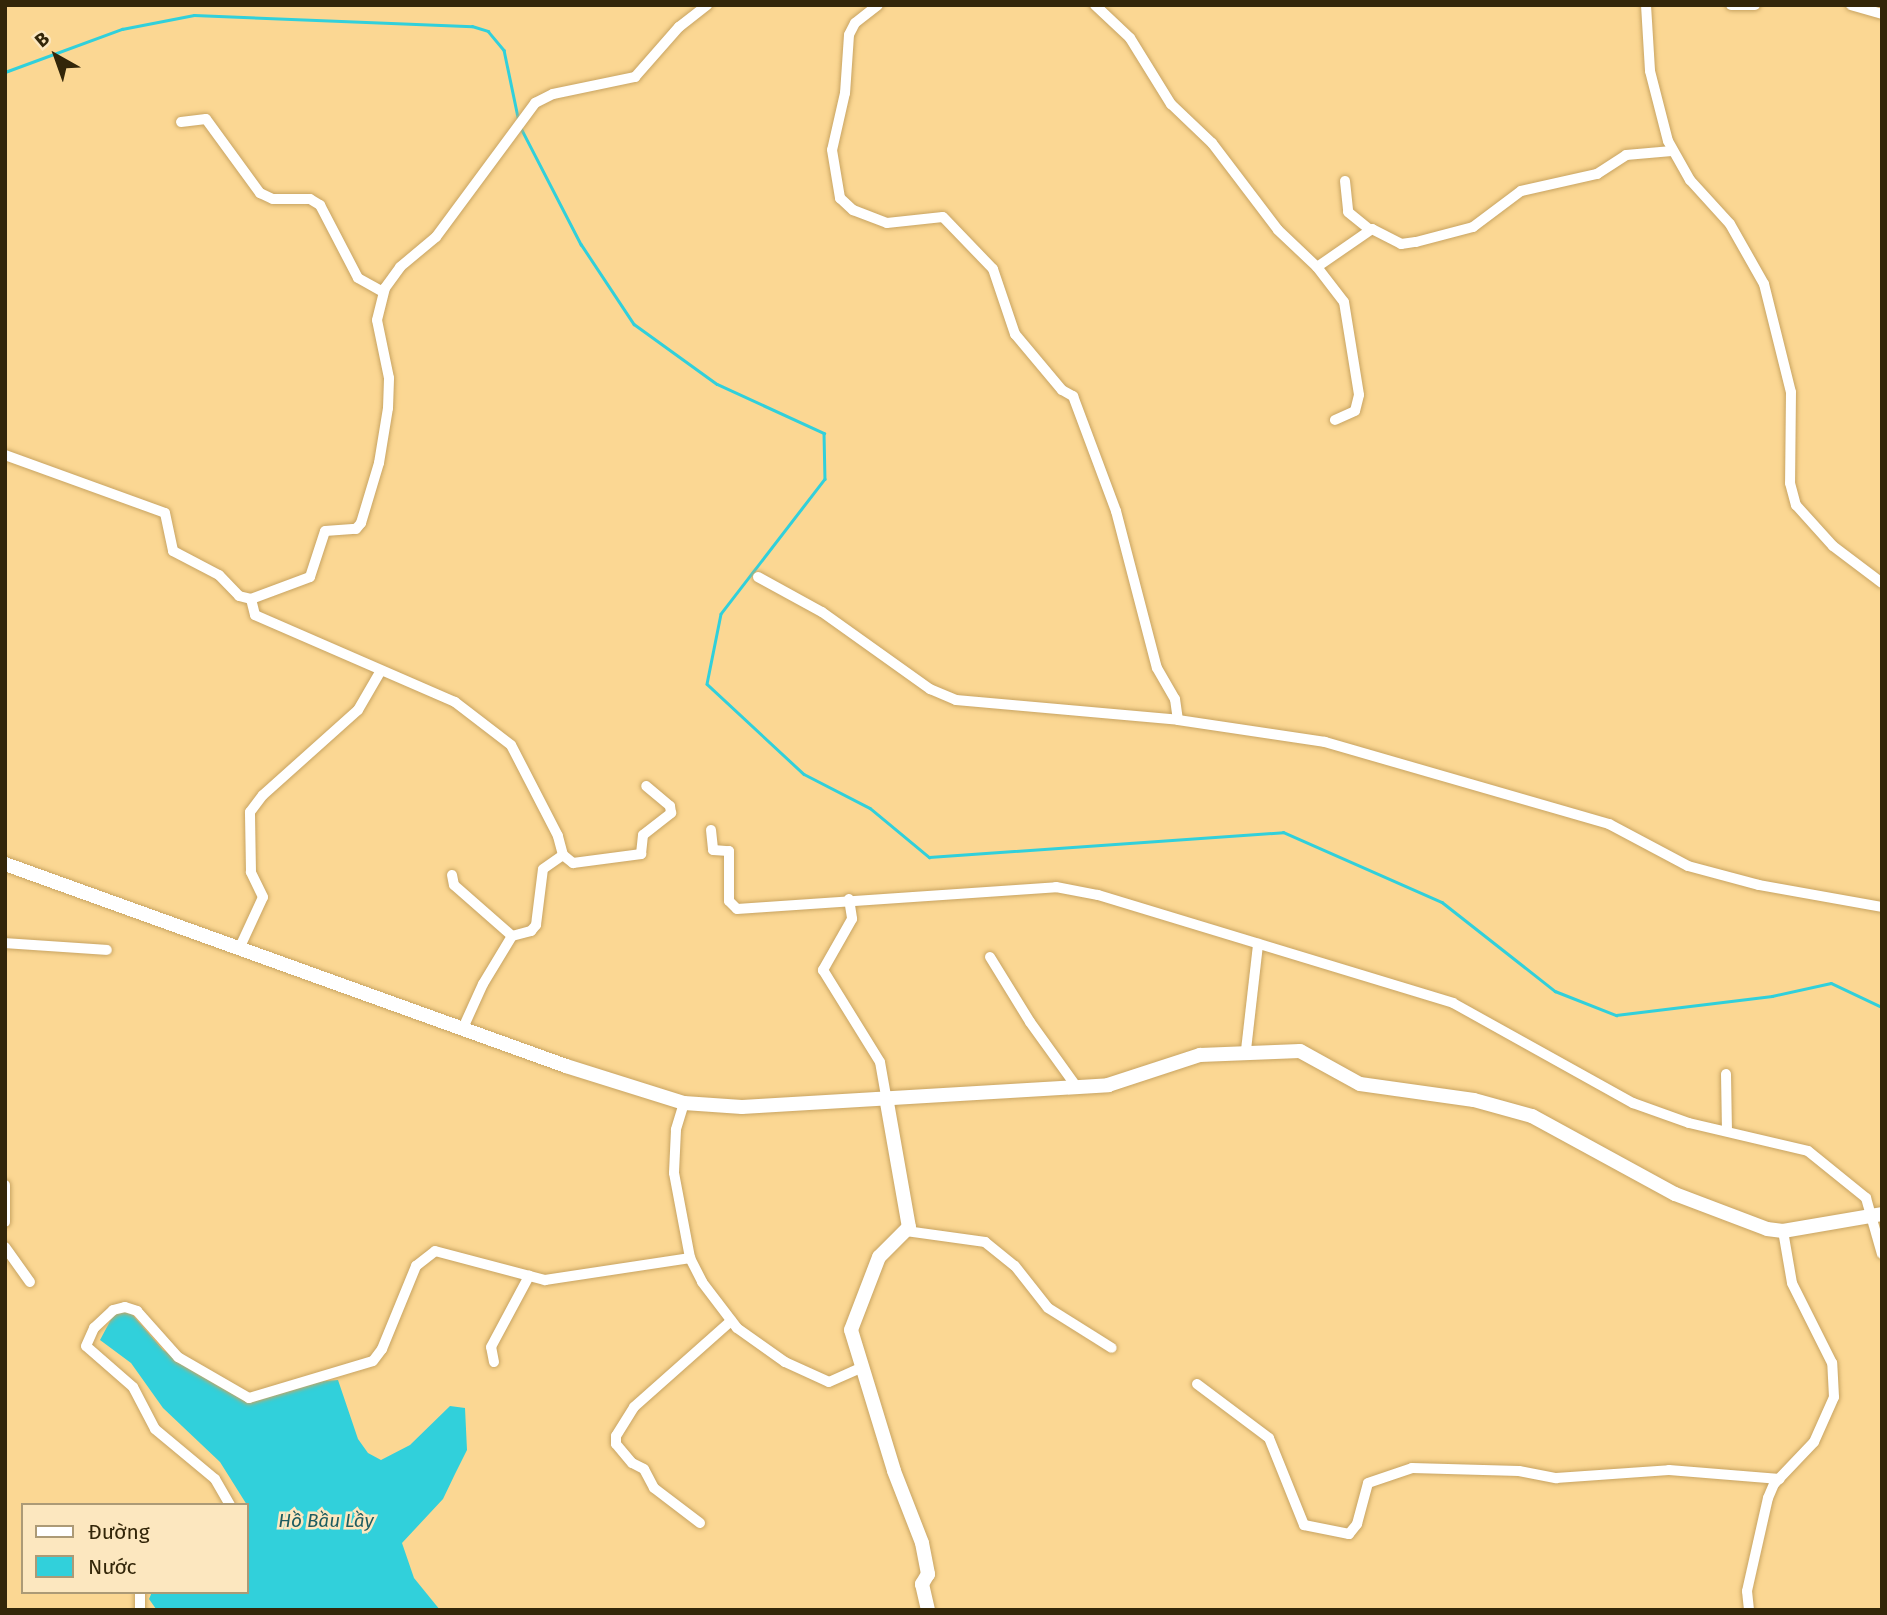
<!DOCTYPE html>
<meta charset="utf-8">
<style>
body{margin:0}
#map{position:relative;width:1887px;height:1615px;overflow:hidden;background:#fbd793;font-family:"Fira Sans",sans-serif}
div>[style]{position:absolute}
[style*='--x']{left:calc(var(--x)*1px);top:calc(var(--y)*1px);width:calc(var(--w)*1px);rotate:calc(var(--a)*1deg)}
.water>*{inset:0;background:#31d0db}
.stream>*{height:2.5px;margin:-1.25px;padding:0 1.25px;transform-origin:1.25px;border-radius:1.25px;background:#31d0db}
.roads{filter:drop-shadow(0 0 2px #c8a462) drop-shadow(0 0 2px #c8a462)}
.street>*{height:10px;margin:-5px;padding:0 5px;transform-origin:5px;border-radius:5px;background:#fff}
.secondary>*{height:14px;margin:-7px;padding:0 7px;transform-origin:7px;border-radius:7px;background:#fff}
span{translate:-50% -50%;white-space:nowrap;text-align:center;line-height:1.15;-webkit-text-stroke:5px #fce7bf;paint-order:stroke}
.water-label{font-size:19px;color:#1e5c60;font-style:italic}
.frame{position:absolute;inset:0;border:7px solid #332609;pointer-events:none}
.legend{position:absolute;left:21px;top:1503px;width:228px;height:91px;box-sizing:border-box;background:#fce7bf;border:2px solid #ac9a76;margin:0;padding:9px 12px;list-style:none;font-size:21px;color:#332609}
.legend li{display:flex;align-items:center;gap:14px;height:35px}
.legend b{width:35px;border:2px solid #ac9a76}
.north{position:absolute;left:21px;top:21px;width:70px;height:70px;-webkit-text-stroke:5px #fce7bf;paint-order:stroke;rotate:320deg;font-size:19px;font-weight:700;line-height:28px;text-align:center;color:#332609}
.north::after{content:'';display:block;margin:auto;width:24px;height:32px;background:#332609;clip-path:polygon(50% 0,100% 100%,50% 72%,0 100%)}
</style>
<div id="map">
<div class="water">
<i style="clip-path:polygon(115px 1312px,130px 1312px,163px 1350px,251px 1401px,311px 1382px,338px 1380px,358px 1439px,368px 1453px,381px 1460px,410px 1445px,450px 1406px,465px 1408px,467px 1450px,455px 1474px,443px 1499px,402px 1543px,414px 1578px,440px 1610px,156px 1609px,149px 1599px,152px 1592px,247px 1592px,247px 1505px,220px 1462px,163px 1408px,131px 1363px,100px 1340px)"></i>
</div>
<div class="stream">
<i style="--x:5;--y:72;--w:125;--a:-20.2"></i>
<i style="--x:122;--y:29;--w:73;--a:-11"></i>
<i style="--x:194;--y:15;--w:278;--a:2.3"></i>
<i style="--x:472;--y:26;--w:17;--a:17"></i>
<i style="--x:488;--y:31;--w:25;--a:50"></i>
<i style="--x:504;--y:50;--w:74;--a:78.2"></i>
<i style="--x:521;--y:128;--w:131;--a:62.7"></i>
<i style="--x:581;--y:244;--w:96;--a:56.5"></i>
<i style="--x:634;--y:324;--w:102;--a:35.9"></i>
<i style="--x:717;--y:384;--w:118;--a:24.6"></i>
<i style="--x:824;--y:433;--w:46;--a:88.8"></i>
<i style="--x:825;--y:479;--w:170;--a:127.6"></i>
<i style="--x:721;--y:614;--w:71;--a:101.3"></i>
<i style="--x:707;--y:684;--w:132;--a:42.9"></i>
<i style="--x:804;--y:774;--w:74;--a:27.3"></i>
<i style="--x:870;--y:808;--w:77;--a:39.7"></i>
<i style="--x:929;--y:857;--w:355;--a:-4"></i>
<i style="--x:1283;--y:832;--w:174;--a:23.8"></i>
<i style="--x:1442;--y:902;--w:144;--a:38.2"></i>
<i style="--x:1555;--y:991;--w:66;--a:21.5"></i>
<i style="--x:1616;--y:1015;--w:157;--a:-6.9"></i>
<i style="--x:1772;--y:996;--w:60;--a:-12.4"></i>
<i style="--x:1831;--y:983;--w:56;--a:25.2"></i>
</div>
<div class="roads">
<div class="street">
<i style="--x:878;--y:5;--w:29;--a:142"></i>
<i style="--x:855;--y:23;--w:13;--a:117"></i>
<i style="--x:849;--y:35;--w:58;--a:93.9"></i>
<i style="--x:845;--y:93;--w:58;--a:102.8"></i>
<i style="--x:832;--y:150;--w:49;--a:80.5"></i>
<i style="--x:840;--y:198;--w:18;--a:43"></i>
<i style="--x:853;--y:210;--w:36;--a:21"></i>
<i style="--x:887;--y:223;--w:56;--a:-6.1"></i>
<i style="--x:943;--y:217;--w:72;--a:46.1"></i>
<i style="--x:993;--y:269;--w:69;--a:71.3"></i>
<i style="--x:1015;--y:334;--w:73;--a:50"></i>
<i style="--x:1062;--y:390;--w:13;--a:29"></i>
<i style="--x:1073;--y:396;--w:123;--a:69.5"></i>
<i style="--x:1116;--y:511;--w:162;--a:75.4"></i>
<i style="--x:1157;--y:668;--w:36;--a:60"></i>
<i style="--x:1175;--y:699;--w:21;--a:82"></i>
<i style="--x:1095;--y:5;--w:48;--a:43.3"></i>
<i style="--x:1130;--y:38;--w:78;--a:58.2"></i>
<i style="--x:1171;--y:104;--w:57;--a:43.6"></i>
<i style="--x:1212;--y:143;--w:109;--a:52.8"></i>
<i style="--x:1278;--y:230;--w:54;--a:43.5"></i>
<i style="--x:1317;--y:267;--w:44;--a:52.4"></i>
<i style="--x:1344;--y:302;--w:94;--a:80.8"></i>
<i style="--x:1359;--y:395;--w:16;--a:104"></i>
<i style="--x:1355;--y:411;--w:22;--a:156"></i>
<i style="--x:1646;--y:5;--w:66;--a:86.5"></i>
<i style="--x:1650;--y:71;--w:72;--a:75.6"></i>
<i style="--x:1668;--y:141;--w:45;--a:60.6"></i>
<i style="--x:1690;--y:180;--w:59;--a:47.7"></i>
<i style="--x:1730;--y:224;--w:69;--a:60.5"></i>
<i style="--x:1764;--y:284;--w:111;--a:76"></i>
<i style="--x:1791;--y:392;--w:91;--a:90.6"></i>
<i style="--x:1790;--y:483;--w:23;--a:75"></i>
<i style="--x:1796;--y:505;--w:55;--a:47.9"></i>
<i style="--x:1833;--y:546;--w:61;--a:37.1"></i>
<i style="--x:1731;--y:5;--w:24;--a:0"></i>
<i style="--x:1851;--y:5;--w:32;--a:16"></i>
<i style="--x:181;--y:122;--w:25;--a:-7"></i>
<i style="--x:206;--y:119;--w:92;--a:53.9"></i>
<i style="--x:260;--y:193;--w:14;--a:25"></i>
<i style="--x:273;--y:199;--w:37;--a:0"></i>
<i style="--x:310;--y:199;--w:12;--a:31"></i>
<i style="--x:320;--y:205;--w:82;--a:62.5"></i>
<i style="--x:358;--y:278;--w:29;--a:29"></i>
<i style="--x:1345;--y:181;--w:31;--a:84"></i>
<i style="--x:1348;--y:212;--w:28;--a:39"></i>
<i style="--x:1317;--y:267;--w:67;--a:-34.6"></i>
<i style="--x:1372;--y:229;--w:33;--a:27"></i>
<i style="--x:1401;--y:244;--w:15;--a:-8"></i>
<i style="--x:1416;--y:242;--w:59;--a:-14.7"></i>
<i style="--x:1473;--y:227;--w:60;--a:-36.9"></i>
<i style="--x:1521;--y:191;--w:78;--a:-12.6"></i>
<i style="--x:1597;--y:174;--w:35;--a:-33"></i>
<i style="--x:1626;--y:155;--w:46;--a:-5"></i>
<i style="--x:5;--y:455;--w:170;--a:19.9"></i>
<i style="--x:165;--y:513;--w:39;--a:78"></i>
<i style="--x:173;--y:551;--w:52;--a:27.6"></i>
<i style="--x:219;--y:575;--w:29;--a:46"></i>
<i style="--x:239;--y:596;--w:12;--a:14"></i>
<i style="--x:758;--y:577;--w:73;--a:28.7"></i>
<i style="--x:822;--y:612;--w:133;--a:35.5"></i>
<i style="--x:930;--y:689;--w:28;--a:23"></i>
<i style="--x:956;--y:700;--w:223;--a:5.1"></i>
<i style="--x:1178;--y:720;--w:149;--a:8.5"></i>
<i style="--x:1325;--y:742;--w:296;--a:16.1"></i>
<i style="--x:1609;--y:824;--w:89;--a:28"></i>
<i style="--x:1688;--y:866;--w:73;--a:15"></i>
<i style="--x:1759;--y:885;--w:125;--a:10.1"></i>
<i style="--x:711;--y:830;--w:20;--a:84"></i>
<i style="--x:713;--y:850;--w:16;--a:4"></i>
<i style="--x:729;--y:851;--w:50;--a:90"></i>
<i style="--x:729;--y:901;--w:11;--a:45"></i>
<i style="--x:737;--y:909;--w:320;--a:-3.9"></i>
<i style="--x:1056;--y:887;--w:43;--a:10.8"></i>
<i style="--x:1098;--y:895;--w:371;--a:16.9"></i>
<i style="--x:1453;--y:1003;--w:206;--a:29.1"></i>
<i style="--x:1633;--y:1103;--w:59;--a:19.7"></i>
<i style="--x:1689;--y:1123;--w:122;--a:13.2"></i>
<i style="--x:1808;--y:1151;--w:75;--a:39"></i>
<i style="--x:1866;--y:1198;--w:58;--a:74.1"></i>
<i style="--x:563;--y:855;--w:20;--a:-105"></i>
<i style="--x:558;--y:836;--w:102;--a:-117.3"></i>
<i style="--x:511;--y:745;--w:71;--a:-142.5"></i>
<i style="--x:455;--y:702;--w:218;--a:-156.5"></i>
<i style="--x:255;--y:615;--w:16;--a:-104"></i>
<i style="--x:251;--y:599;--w:63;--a:-20.4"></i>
<i style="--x:310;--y:577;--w:48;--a:-71.9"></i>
<i style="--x:325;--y:531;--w:31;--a:-4"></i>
<i style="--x:356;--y:529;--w:8;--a:-50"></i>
<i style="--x:361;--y:523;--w:63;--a:-73.3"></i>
<i style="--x:379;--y:463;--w:56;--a:-80.7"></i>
<i style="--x:388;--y:408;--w:30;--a:-88"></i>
<i style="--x:389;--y:378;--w:59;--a:-101.7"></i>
<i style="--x:377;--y:320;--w:33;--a:-76"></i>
<i style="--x:385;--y:288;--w:26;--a:-54"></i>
<i style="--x:400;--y:267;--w:47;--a:-39.8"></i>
<i style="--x:436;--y:237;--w:167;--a:-53.5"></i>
<i style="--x:535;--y:103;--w:20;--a:-27"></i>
<i style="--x:553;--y:94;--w:84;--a:-11.7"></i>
<i style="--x:635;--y:77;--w:67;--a:-48.7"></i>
<i style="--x:679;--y:27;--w:36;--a:-38"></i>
<i style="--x:452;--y:875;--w:10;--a:79"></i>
<i style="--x:454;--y:885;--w:77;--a:41.3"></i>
<i style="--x:849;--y:899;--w:20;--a:81"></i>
<i style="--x:852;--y:919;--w:59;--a:119.6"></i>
<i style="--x:823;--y:970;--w:108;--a:58.2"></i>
<i style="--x:880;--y:1062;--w:36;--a:80"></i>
<i style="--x:5;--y:943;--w:102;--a:3.9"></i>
<i style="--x:239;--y:949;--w:57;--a:-65.2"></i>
<i style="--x:263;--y:897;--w:28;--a:-116"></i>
<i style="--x:251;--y:872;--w:60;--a:-91"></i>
<i style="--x:250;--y:812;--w:21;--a:-53"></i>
<i style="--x:263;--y:795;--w:127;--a:-41.8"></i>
<i style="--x:358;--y:710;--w:44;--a:-59.9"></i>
<i style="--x:990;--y:957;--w:76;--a:58.4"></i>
<i style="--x:1030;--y:1022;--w:79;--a:54.3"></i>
<i style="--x:463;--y:1028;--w:48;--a:-65.6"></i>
<i style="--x:483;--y:984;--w:56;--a:-58.9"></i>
<i style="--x:512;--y:936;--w:20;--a:-15"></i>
<i style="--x:531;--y:931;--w:8;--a:-50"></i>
<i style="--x:536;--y:925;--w:56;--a:-82.9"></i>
<i style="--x:543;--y:869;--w:24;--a:-35"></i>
<i style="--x:563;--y:855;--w:13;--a:39"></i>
<i style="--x:573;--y:863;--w:69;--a:-7.5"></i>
<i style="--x:641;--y:854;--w:19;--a:-84"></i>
<i style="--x:643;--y:835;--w:36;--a:-38"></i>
<i style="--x:671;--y:813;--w:7;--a:-98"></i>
<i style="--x:670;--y:806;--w:31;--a:-140"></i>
<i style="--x:1246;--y:1050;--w:107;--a:-83.5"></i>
<i style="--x:1726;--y:1074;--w:57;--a:89"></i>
<i style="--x:684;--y:1103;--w:28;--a:107"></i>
<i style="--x:676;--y:1130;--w:43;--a:92.7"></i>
<i style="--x:674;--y:1173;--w:86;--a:79.3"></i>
<i style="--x:690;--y:1258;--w:27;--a:63"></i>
<i style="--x:702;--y:1282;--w:58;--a:52.7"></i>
<i style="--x:737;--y:1328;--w:59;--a:35.3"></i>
<i style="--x:785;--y:1362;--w:48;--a:24.4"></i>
<i style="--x:829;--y:1382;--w:36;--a:-24"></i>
<i style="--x:5;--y:1185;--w:37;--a:90"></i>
<i style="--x:906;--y:1231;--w:80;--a:7.9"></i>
<i style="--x:985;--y:1242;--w:38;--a:39"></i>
<i style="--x:1015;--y:1266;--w:53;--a:51.8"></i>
<i style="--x:1048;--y:1308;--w:75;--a:32"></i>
<i style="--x:5;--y:1247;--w:43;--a:54.5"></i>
<i style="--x:494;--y:1362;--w:15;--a:-101"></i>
<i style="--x:491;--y:1347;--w:81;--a:-61.8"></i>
<i style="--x:1197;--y:1384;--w:90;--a:36.9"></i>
<i style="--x:1269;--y:1438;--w:94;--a:68.1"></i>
<i style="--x:1304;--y:1525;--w:46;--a:11.3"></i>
<i style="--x:1349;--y:1534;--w:13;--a:-51"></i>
<i style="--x:1357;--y:1524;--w:42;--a:-75"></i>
<i style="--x:1368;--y:1483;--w:46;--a:-18.8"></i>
<i style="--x:1412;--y:1468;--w:107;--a:1.6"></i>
<i style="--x:1519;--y:1471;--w:38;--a:11"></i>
<i style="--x:1556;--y:1478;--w:113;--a:-4"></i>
<i style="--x:1669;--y:1470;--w:111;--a:4.6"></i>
<i style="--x:230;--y:1505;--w:30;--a:-120"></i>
<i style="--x:215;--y:1479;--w:78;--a:-140.2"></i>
<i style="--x:155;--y:1429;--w:47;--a:-117.6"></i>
<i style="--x:133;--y:1387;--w:62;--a:-138.9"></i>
<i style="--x:86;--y:1346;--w:20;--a:-66"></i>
<i style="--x:94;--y:1328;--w:26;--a:-43"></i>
<i style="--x:113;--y:1310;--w:12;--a:-14"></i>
<i style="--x:125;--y:1307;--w:13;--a:18"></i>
<i style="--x:137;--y:1311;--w:62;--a:48.3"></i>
<i style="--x:178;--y:1357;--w:82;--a:30"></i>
<i style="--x:249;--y:1398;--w:129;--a:-16.6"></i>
<i style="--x:373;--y:1361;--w:15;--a:-53"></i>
<i style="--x:382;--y:1349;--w:90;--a:-67.7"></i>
<i style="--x:416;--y:1266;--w:24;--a:-38"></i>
<i style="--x:435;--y:1251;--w:114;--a:14.8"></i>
<i style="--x:545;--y:1280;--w:147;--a:-8.6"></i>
<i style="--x:700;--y:1523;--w:58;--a:-142.7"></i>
<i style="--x:654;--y:1488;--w:21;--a:-118"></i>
<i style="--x:644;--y:1469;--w:13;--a:-153"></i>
<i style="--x:632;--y:1463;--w:25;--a:-130"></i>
<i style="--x:616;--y:1444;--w:8;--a:-90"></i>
<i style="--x:616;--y:1436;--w:34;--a:-58"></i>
<i style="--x:634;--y:1407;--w:130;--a:-41.6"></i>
<i style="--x:140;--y:1610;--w:18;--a:-90"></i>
<i style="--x:1749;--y:1610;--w:19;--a:-96"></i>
<i style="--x:1747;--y:1591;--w:95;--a:-77.3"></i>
<i style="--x:1768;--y:1498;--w:15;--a:-67"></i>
<i style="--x:1774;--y:1484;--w:58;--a:-46.4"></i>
<i style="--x:1814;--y:1442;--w:49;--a:-66"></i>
<i style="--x:1834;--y:1397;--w:34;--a:-93"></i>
<i style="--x:1832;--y:1363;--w:89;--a:-116.6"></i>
<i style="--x:1792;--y:1283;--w:53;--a:-99.8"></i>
</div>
<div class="secondary">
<i style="--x:5;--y:864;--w:596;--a:19.8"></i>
<i style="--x:566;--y:1066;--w:124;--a:17.4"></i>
<i style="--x:684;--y:1103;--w:58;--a:3.9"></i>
<i style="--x:742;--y:1107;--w:367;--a:-3.4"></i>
<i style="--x:1108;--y:1085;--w:97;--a:-18.1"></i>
<i style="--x:1200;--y:1055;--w:100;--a:-2.3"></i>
<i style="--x:1300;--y:1051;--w:68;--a:28.8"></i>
<i style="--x:1360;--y:1084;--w:115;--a:8"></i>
<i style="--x:1474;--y:1100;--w:60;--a:15.4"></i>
<i style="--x:1532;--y:1116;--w:163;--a:28.6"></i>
<i style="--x:1675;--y:1194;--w:98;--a:20.8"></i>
<i style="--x:1767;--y:1229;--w:16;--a:7"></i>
<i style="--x:1783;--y:1231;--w:100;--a:-9.7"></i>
<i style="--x:886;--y:1097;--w:132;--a:80"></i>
<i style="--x:909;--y:1227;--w:42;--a:135"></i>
<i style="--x:879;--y:1257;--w:78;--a:111"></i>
<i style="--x:851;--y:1330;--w:147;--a:73"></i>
<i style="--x:894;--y:1471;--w:77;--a:68.7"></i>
<i style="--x:922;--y:1543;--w:32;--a:79"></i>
<i style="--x:928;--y:1574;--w:12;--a:121"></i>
<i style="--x:922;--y:1584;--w:27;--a:77"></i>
</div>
</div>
<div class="water-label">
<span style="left:326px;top:1521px">Hồ Bầu Lầy</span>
</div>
<div class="frame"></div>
<ul class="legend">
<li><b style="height:9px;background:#fff"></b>Đường</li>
<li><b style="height:19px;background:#31d0db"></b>Nước</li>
</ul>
<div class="north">B</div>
</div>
